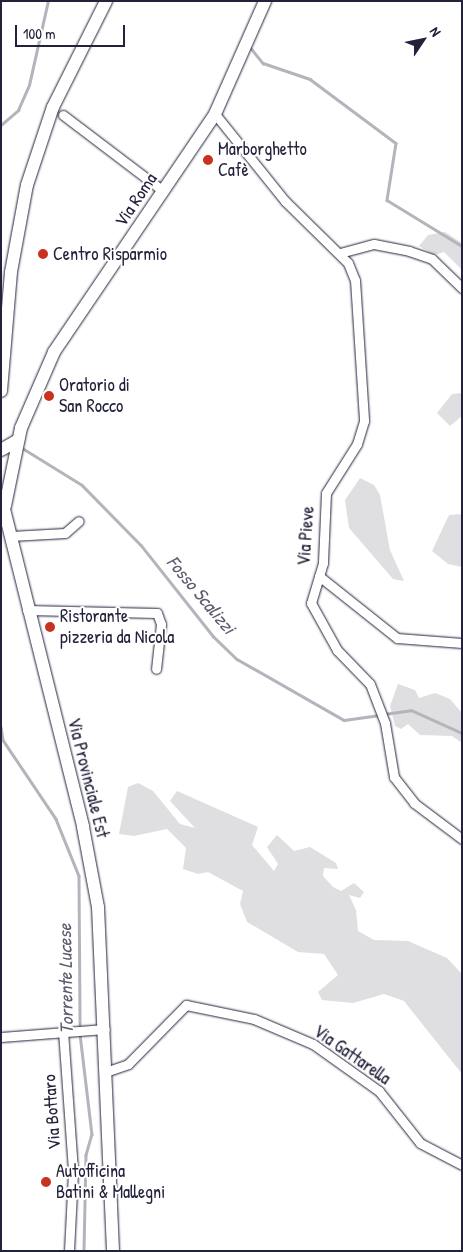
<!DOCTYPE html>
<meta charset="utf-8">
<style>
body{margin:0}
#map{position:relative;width:463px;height:1252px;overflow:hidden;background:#fff;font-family:"Patrick Hand",sans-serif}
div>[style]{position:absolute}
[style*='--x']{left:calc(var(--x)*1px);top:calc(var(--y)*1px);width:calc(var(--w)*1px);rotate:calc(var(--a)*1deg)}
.green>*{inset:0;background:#dfdfe2}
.stream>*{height:2.5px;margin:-1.25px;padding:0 1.25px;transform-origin:1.25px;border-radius:1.25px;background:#b4b4bc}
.roads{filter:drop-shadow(0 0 1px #22223b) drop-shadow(0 0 1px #22223b)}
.street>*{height:9px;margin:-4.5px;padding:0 4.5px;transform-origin:4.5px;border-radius:4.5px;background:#fff}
.secondary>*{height:12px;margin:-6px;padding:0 6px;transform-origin:6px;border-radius:6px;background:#fff}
.dots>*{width:14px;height:14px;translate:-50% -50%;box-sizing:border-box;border:2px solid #fff;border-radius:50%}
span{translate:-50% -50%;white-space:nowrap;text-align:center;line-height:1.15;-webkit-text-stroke:4px #fff;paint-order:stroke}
.poi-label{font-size:18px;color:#22223b}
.left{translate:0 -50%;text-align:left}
.street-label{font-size:18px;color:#22223b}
.water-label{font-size:19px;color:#5c5c6f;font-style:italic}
.frame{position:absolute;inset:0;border:2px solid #22223b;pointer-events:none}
.north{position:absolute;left:398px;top:15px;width:50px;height:50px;-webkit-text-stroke:4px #fff;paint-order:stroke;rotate:56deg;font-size:14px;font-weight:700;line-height:20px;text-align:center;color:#22223b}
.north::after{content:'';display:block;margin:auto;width:18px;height:22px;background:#22223b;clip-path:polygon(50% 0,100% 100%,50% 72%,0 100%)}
.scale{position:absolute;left:15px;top:25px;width:110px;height:22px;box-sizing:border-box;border:2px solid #22223b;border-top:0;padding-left:6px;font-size:15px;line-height:18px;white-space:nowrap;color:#22223b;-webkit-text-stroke:4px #fff;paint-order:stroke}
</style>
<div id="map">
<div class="green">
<i style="clip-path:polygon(445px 232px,462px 243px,462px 270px,444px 252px,434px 255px,419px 246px,428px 235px)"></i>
<i style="clip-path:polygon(462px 393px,462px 416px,450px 426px,437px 413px,452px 394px)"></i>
<i style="clip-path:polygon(360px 478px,374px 485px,380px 495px,390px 550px,404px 581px,393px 579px,349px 528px,345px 500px)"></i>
<i style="clip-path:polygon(462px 514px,462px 567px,448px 564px,432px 551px,449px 515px)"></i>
<i style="clip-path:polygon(398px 684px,415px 690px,419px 698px,435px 693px,450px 699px,462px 713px,462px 743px,452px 736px,420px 735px,408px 724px,401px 729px,395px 726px,390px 706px)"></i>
<i style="clip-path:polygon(138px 783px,153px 791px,180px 824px,195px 828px,170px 801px,177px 791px,258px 827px,252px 845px,274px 871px,278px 864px,267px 847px,277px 835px,294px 851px,310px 847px,336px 863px,338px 869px,324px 868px,323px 876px,333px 887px,341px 891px,354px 883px,364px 892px,360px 898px,349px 895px,356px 910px,358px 931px,374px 940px,408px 941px,447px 958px,462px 974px,462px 1074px,404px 1001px,384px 994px,353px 1003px,322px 1000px,318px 992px,338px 975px,324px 954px,298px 952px,247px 922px,240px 904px,243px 891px,208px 872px,198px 874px,183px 869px,186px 848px,167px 829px,134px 836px,119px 834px,128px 787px)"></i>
</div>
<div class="stream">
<i style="--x:250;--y:47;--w:21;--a:51"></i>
<i style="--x:263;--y:63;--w:50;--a:18.8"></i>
<i style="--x:310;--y:79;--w:107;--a:36.7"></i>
<i style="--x:396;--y:143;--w:58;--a:99"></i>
<i style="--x:387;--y:200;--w:88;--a:31.5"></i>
<i style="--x:1;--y:125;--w:23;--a:-41"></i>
<i style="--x:18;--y:110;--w:27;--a:-66"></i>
<i style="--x:29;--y:85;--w:86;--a:-77.3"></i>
<i style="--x:24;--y:449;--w:68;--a:31.8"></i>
<i style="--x:82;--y:485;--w:84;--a:45.5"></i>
<i style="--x:141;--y:545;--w:117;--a:51.6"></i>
<i style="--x:214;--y:637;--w:32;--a:44"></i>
<i style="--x:237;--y:659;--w:123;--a:29.7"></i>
<i style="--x:344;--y:720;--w:34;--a:-8"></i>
<i style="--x:384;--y:714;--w:27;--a:-8"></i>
<i style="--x:411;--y:710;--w:56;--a:24.3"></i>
<i style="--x:1;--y:727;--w:13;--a:81"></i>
<i style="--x:3;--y:740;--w:95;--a:56.1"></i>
<i style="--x:56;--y:819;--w:61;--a:68"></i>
<i style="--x:79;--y:876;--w:153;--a:89.6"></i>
<i style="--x:80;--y:1034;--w:101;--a:83.2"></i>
<i style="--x:92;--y:1134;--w:22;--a:106"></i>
<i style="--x:86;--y:1155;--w:96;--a:91.2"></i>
</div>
<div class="roads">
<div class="street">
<i style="--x:215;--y:114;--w:112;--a:51.2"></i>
<i style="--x:285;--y:201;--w:88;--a:44.5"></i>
<i style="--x:348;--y:263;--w:18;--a:68"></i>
<i style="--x:355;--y:280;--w:141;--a:86.3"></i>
<i style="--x:364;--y:421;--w:24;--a:107"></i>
<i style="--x:357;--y:444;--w:58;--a:122.3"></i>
<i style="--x:326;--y:493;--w:70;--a:92.5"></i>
<i style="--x:323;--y:563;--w:42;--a:106.7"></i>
<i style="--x:311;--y:603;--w:54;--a:61"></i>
<i style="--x:337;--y:650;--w:47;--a:45.9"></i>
<i style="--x:370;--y:684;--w:42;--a:69"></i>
<i style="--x:385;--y:723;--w:55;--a:80.5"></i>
<i style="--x:394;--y:777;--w:33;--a:52"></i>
<i style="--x:414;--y:803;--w:60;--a:36.9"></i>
<i style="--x:63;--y:115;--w:126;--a:37.2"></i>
<i style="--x:340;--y:253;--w:35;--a:-15"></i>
<i style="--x:374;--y:244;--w:36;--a:11"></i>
<i style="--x:409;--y:251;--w:24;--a:19"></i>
<i style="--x:432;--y:259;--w:42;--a:44"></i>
<i style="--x:11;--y:536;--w:54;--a:-3.2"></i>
<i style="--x:65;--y:533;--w:18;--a:-41"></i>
<i style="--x:319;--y:576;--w:100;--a:38.5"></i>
<i style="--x:397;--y:638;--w:65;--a:4.4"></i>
<i style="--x:27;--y:610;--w:130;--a:1.3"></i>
<i style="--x:157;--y:613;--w:12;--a:70"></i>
<i style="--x:161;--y:624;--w:45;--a:96.3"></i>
<i style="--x:63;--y:1031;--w:141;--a:85.9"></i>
<i style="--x:73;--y:1172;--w:79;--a:92.9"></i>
<i style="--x:1;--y:1037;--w:104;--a:-4.4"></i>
<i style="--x:108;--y:1071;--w:21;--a:-19"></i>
<i style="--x:128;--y:1064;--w:83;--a:-45.5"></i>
<i style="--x:186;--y:1005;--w:69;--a:11.6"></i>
<i style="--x:254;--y:1019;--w:64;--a:23"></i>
<i style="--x:313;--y:1044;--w:81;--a:35.5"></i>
<i style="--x:379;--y:1091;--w:66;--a:51.7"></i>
<i style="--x:420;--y:1143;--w:47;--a:27.6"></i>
</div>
<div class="secondary">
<i style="--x:1;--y:391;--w:119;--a:-85.2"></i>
<i style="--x:11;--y:272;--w:88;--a:-79.6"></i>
<i style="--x:27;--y:185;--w:82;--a:-71.6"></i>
<i style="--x:53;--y:107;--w:119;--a:-63.4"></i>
<i style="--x:1;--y:450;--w:20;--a:-30"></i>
<i style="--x:1;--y:497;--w:340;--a:76"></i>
<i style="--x:83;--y:827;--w:81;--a:79.4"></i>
<i style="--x:98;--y:907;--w:344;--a:87.5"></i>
<i style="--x:5;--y:506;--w:80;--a:-78.4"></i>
<i style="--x:21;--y:428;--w:83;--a:-66.5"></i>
<i style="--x:54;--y:352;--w:287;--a:-55.9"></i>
<i style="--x:215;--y:114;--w:124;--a:-66.1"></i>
</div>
</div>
<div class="dots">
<i style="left:208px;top:160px;background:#c8321e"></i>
<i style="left:43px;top:254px;background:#c8321e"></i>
<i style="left:49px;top:396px;background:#c8321e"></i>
<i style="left:50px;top:627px;background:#c8321e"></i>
<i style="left:46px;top:1182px;background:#c8321e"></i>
</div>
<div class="poi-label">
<span class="left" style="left:218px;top:160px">Marborghetto<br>Cafè</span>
<span class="left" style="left:53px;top:254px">Centro Risparmio</span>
<span class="left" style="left:59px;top:396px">Oratorio di<br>San Rocco</span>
<span class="left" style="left:60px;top:627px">Ristorante<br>pizzeria da Nicola</span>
<span class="left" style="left:56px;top:1182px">Autofficina<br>Batini &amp; Mallegni</span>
</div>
<div class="street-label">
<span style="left:136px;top:200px;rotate:-56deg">Via Roma</span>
<span style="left:306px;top:536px;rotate:-86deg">Via Pieve</span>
<span style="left:88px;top:778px;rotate:76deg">Via Provinciale Est</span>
<span style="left:352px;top:1055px;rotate:35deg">Via Gattarella</span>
<span style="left:52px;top:1112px;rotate:-94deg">Via Bottaro</span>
</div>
<div class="water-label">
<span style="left:201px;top:595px;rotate:50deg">Fosso Scalizzi</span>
<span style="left:66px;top:979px;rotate:-91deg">Torrente Lucese</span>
</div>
<div class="frame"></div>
<div class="north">N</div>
<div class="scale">100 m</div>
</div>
